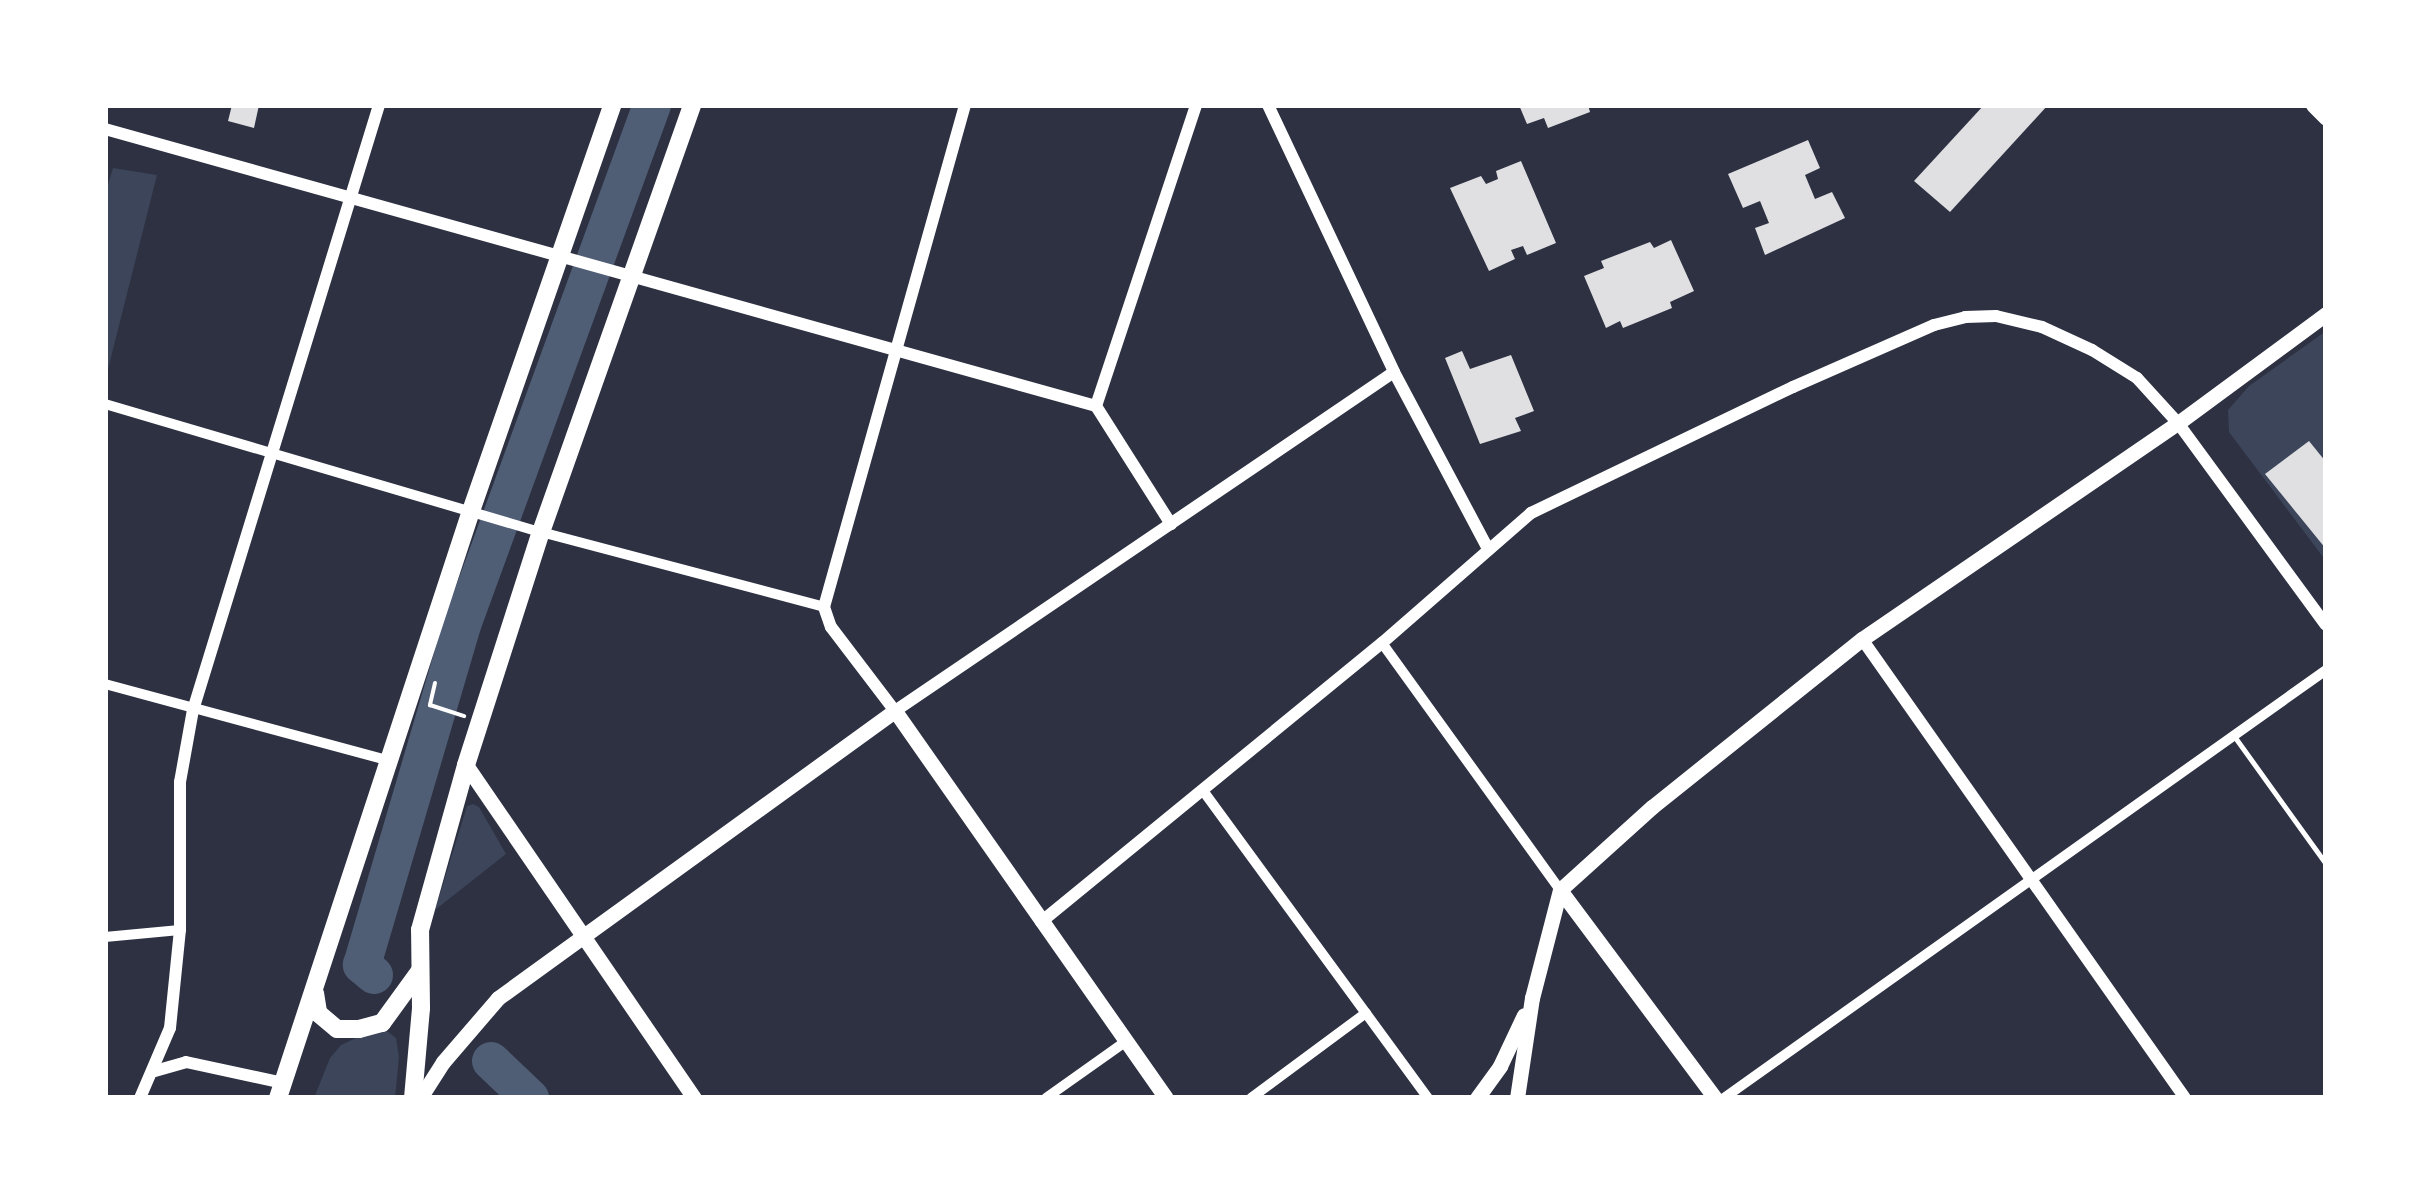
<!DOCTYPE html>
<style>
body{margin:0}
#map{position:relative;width:2431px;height:1203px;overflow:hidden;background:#2d3142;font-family:Poppins,sans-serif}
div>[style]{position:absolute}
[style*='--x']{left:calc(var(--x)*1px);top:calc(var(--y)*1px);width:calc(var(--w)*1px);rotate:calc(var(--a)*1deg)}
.green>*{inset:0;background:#3c4559}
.river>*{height:38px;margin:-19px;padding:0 19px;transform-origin:19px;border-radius:19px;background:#4f5d75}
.building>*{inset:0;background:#e0e0e3}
.path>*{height:4px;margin:-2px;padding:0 2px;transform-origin:2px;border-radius:2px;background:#fff}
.service>*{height:5px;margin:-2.5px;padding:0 2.5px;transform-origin:2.5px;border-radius:2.5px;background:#fff}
.minor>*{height:10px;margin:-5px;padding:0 5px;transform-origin:5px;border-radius:5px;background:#fff}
.tertiary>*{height:12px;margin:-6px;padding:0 6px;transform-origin:6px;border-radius:6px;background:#fff}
.secondary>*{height:15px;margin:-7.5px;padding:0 7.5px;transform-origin:7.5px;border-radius:7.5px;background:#fff}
.primary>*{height:18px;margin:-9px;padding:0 9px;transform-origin:9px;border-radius:9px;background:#fff}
span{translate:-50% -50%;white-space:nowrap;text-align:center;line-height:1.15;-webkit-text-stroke:9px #fff;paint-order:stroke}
.frame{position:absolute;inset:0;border:108px solid #fff;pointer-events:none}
</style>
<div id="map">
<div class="green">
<i style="clip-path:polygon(113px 168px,157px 175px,106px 377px,105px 194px)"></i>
<i style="clip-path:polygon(2326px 331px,2326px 561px,2229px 432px,2228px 410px,2249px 386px)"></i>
<i style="clip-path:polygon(473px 804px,479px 807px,506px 854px,435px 910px,467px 806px)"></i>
<i style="clip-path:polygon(387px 1031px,396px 1038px,399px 1057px,395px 1098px,314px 1098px,330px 1058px,341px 1045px,367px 1033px)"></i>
</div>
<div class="river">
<i style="--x:374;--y:975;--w:16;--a:-140"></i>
<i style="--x:362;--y:965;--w:354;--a:-73.6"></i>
<i style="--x:462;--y:625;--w:554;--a:-69.93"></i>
<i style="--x:491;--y:1061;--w:54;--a:43.5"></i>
</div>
<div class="building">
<i style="clip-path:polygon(232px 105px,259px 105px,254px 128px,228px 121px)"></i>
<i style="clip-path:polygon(1519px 105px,1588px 105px,1590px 112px,1548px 128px,1544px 118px,1527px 124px)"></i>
<i style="clip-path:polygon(1984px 105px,2048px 105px,1950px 212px,1914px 181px)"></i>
<i style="clip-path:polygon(1808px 140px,1820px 168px,1805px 175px,1815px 199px,1832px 192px,1845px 218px,1765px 255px,1755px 228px,1769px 223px,1760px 201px,1743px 208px,1728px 174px)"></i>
<i style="clip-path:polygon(1521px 161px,1556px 243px,1527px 255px,1523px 246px,1511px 250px,1515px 259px,1489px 271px,1450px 188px,1481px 176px,1486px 184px,1498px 179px,1496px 171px)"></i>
<i style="clip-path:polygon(1671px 240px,1694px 291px,1670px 302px,1672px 308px,1623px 328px,1620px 321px,1606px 328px,1584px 276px,1604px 268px,1601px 261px,1650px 242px,1654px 248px)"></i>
<i style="clip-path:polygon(1462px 351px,1470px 369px,1511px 355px,1534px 411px,1515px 418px,1521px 431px,1480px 444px,1445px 358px)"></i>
<i style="clip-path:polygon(2309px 441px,2326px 462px,2326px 549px,2265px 474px)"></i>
</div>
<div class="path">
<i style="--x:435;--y:683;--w:23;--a:103"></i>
<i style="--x:430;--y:705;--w:36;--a:18"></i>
</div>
<div class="service">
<i style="--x:2234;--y:736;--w:158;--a:54.3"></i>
</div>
<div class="minor">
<i style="--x:105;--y:404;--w:454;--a:16.4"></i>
<i style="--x:541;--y:532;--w:293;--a:14.8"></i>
<i style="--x:1382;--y:643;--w:304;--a:54.2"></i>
<i style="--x:105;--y:684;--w:295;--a:15.1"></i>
<i style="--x:1204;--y:792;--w:379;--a:53.8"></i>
<i style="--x:105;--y:937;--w:75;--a:-5.3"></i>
<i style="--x:1046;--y:1098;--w:97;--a:-35.3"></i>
<i style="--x:1251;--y:1098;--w:143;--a:-36.5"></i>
<i style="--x:1724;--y:1098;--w:739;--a:-35.41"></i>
</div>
<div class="tertiary">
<i style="--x:965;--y:105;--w:521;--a:105.69"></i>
<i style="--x:824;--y:607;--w:21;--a:71"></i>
<i style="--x:831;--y:627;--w:106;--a:52.7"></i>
<i style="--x:895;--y:711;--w:603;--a:-34.19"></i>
<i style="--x:1268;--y:105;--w:295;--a:64.7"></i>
<i style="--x:1394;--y:372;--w:200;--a:62"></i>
<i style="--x:105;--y:129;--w:1029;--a:15.62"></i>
<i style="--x:1096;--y:406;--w:317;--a:-71.6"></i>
<i style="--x:1096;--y:406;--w:140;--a:57.6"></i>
<i style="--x:1862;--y:639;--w:561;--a:54.87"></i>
<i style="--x:1041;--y:922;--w:441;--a:-39.3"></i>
<i style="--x:1382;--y:643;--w:198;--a:-41.1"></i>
<i style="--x:1531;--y:513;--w:291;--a:-25.7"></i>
<i style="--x:1793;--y:387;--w:154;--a:-23.7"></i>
<i style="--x:1934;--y:325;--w:32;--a:-14"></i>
<i style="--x:1965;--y:317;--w:31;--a:-2"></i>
<i style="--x:1996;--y:316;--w:47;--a:13.4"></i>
<i style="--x:2042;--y:327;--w:55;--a:24.7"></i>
<i style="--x:2092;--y:350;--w:53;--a:31.9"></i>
<i style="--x:2137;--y:378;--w:61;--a:47.7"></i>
<i style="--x:2178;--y:423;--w:250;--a:53.8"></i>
<i style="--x:155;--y:1071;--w:32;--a:-16"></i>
<i style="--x:186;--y:1062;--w:99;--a:12.2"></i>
<i style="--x:140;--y:1098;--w:76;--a:-66.8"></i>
<i style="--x:170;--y:1028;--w:99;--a:-84.2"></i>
<i style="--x:180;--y:930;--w:148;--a:-90"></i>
<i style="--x:180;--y:782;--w:73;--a:-79.8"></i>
<i style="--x:193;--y:710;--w:633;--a:-72.91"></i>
</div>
<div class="secondary">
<i style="--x:2313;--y:105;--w:18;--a:45"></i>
<i style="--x:466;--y:765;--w:404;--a:55.6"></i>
<i style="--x:1560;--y:890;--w:259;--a:53.3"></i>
<i style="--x:420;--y:1098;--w:43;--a:-57.4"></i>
<i style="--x:443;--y:1062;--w:84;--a:-49.3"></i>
<i style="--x:498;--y:998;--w:490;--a:-35.9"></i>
<i style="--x:895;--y:711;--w:472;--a:55"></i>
<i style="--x:1477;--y:1098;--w:39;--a:-54"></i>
<i style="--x:1500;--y:1066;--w:56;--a:-64.8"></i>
<i style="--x:1517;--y:1098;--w:101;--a:-81.5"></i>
<i style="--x:1532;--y:998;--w:112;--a:-75.5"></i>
<i style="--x:1560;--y:890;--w:124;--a:-42.1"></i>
<i style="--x:1652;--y:807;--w:269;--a:-38.7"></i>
<i style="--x:1862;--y:639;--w:383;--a:-34.4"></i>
<i style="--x:2178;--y:423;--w:184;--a:-36.4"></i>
</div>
<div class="primary">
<i style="--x:315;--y:993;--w:20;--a:81"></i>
<i style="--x:318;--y:1013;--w:25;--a:40"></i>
<i style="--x:337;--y:1029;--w:22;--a:0"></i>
<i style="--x:359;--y:1029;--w:24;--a:-15"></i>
<i style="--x:382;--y:1023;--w:63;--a:-54"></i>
<i style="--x:278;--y:1098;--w:618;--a:-71.8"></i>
<i style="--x:471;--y:511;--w:430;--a:-70.8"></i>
<i style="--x:413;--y:1098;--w:90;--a:-84.9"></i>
<i style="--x:421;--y:1008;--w:78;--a:-90.7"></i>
<i style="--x:420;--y:930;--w:171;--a:-74.4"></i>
<i style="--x:466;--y:765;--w:245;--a:-72.2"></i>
<i style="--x:541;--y:532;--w:453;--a:-70.5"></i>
</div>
<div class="frame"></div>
</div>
